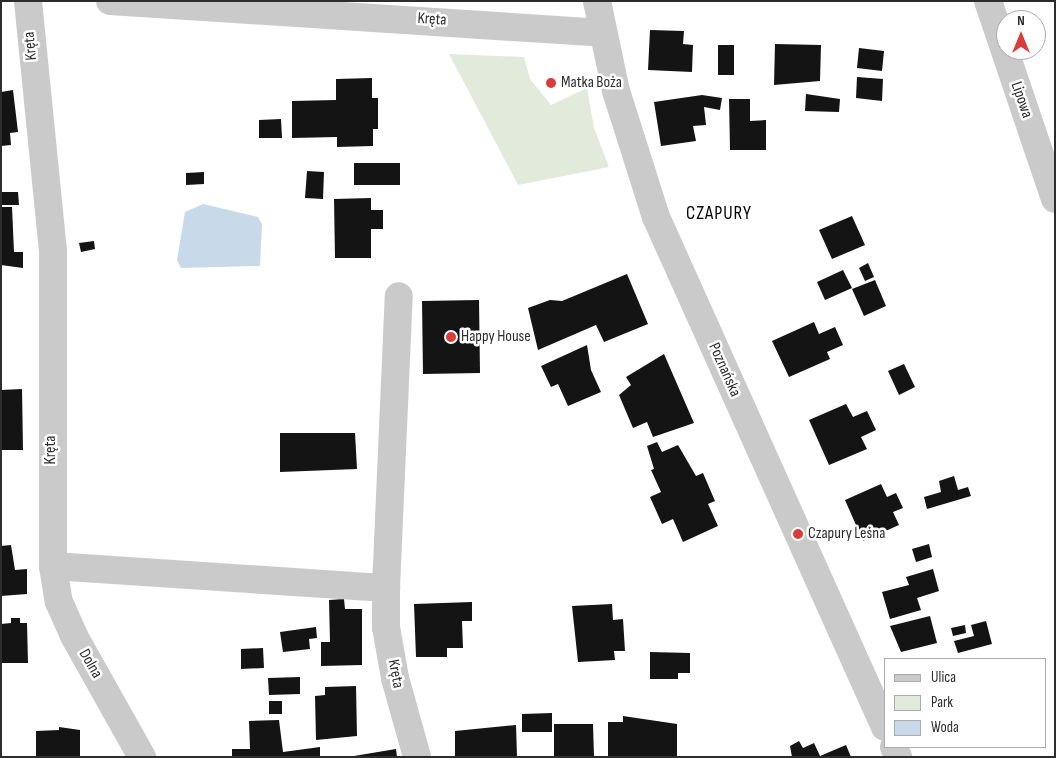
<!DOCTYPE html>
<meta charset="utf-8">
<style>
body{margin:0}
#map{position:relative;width:1056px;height:758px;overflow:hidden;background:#fff;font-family:"Sofia Sans Condensed",sans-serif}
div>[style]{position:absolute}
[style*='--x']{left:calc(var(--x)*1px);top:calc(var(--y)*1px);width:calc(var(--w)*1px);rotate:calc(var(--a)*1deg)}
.green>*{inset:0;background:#e2eadb}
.water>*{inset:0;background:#c8d9e9}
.building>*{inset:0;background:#141414}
.minor>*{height:28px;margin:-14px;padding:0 14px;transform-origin:14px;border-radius:14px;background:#cacaca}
.dots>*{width:14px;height:14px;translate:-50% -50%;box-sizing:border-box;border:2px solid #fff;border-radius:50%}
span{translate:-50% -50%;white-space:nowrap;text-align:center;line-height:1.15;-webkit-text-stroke:5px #fff;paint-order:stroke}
.street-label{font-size:16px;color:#2d2d2d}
.poi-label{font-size:16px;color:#2d2d2d}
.left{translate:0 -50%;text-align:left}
.quarter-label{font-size:19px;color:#000;letter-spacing:1px}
.frame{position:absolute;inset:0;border:2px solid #2d2d2d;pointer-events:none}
.legend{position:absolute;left:884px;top:658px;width:162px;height:90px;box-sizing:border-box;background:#fff;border:1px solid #ababab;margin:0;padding:6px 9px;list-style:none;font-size:15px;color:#2d2d2d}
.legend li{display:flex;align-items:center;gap:10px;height:25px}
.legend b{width:25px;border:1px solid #ababab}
.north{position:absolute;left:996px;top:10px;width:50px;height:50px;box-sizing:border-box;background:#fff;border:1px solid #ababab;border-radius:50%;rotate:0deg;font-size:14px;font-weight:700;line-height:20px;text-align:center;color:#2d2d2d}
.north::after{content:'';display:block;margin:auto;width:18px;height:22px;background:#da3c39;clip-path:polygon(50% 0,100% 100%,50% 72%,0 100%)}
</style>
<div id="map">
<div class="green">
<i style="clip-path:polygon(449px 54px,524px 57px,530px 79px,551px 105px,587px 88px,594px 128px,609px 167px,518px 185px)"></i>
</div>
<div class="water">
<i style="clip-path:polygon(203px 204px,258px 217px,262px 224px,260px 266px,181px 268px,177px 260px,185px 212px)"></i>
</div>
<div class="building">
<i style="clip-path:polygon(650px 30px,684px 31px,683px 44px,693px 45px,692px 72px,648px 70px)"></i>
<i style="clip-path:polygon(775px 44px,821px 45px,820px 81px,774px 85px)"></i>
<i style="clip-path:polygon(718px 45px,734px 45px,734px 75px,718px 75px)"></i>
<i style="clip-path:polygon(859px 48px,884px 51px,882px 71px,857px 68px)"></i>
<i style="clip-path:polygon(857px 77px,883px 79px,882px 101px,856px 98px)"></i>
<i style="clip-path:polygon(372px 78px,372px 98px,378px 98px,378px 129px,373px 129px,373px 146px,337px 147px,337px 137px,292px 138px,292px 101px,336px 100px,336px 79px)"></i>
<i style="clip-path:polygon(13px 90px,18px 132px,10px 133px,11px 145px,1px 146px,1px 92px)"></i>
<i style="clip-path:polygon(806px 94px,840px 99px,839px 112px,805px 111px)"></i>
<i style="clip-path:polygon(702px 95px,722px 98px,720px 110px,704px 107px,706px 125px,693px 126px,696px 141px,661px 146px,654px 102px)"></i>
<i style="clip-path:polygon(729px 99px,750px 99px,750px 121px,766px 120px,766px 150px,730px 150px)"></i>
<i style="clip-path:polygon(281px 119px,282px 138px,259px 138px,259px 120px)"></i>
<i style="clip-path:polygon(354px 163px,400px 163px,400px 185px,354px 185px)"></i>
<i style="clip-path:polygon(307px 171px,324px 172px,323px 199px,305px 198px)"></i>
<i style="clip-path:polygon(204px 172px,204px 184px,186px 185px,186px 173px)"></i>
<i style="clip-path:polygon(1px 192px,18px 192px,19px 205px,1px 205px)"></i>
<i style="clip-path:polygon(371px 198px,371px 210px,383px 210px,383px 229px,371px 229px,371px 258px,335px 258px,334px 199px)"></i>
<i style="clip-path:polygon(1px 207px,12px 207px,14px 252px,23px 252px,23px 268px,1px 265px)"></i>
<i style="clip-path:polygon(852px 216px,865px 245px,832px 259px,819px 230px)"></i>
<i style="clip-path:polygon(94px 241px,95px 249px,81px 252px,79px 243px)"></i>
<i style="clip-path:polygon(868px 263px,874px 277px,865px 281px,859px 268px)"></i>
<i style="clip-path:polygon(843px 270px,852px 288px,825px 300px,817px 282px)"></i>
<i style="clip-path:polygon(627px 274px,648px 324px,604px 342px,596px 325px,538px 350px,528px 308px,550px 300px,562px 301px)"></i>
<i style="clip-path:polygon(875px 280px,886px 306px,864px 316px,852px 289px)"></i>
<i style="clip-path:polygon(479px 300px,480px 373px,423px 374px,422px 301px)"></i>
<i style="clip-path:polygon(814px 322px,819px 334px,835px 327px,843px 345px,827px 352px,830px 359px,789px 377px,772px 341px)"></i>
<i style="clip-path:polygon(587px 345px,591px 370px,601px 392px,568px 406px,558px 384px,551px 387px,541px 366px)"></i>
<i style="clip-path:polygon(664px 354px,694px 423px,653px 437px,647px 422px,633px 428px,619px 395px,631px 385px,626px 377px)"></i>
<i style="clip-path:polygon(904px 364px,915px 387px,899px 395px,888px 371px)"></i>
<i style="clip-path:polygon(22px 389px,23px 450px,1px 450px,1px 390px)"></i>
<i style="clip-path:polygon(846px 404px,853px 417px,867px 411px,876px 430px,861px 437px,867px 449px,829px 465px,809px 420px)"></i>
<i style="clip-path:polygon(280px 433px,355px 433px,357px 469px,280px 472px)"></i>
<i style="clip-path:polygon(657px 442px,662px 452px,678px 445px,696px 476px,703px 473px,715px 501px,708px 504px,718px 526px,683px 542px,673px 519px,662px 524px,650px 497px,661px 492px,651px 470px,654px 469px,647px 446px)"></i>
<i style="clip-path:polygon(954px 476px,958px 490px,968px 487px,971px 496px,927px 509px,924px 497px,941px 492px,939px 481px)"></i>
<i style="clip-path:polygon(881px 484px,887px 497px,896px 493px,903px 508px,893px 512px,899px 525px,863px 541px,845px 500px)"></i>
<i style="clip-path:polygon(929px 544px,932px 557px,916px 562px,912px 549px)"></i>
<i style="clip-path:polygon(11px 545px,15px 570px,27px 569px,27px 594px,1px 596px,1px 546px)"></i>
<i style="clip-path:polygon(933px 569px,939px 591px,917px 598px,921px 610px,890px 619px,882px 592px,909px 585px,906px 577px)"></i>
<i style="clip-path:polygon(344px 599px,345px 609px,362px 609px,362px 665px,321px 666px,321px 642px,330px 642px,329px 600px)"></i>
<i style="clip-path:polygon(472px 602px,472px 621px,462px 621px,463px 648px,447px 648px,447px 657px,416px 657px,414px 604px)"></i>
<i style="clip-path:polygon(612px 604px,613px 620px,623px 619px,625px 651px,614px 651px,615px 660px,578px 662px,572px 606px)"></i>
<i style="clip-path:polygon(930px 616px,937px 643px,901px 652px,890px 626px)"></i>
<i style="clip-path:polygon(11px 618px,20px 618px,20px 623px,27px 623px,28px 663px,1px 663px,1px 624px,11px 623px)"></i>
<i style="clip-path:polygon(986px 621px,992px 644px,958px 653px,954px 641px,974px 636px,971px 625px)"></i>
<i style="clip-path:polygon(965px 625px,966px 633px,953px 636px,951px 628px)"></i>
<i style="clip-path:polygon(316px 627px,317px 638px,309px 639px,310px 649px,283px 652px,280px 632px)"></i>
<i style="clip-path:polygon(263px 648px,264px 668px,241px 669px,241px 649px)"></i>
<i style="clip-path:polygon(650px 652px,690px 653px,690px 673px,678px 673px,678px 679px,650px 679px)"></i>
<i style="clip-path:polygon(300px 677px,300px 694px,269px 695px,268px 678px)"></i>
<i style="clip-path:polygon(356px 686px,357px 736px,316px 740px,315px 696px,325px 695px,325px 687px)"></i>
<i style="clip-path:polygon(269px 701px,282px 701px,282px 714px,269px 714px)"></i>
<i style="clip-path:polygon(552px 713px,552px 732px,522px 732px,522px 714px)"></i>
<i style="clip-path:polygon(623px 716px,677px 724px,677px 757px,608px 757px,608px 722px,623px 722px)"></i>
<i style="clip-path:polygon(279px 720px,283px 752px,320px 747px,320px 757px,232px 757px,232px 749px,250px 749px,249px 721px)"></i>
<i style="clip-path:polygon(554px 724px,593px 724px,594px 757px,554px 757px)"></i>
<i style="clip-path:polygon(516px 725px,517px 757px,455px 757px,455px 731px)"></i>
<i style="clip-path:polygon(59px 727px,80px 730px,80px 757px,36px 757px,36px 731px,59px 730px)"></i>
<i style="clip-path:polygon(799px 741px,803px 748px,814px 743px,820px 756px,846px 745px,851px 757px,792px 757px,790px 746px)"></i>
<i style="clip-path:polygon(396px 749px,397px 757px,354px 757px,354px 756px)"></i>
</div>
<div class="minor">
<i style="--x:28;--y:1;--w:252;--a:84.3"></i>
<i style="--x:53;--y:252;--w:314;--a:90"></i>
<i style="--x:53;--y:566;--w:36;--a:81"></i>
<i style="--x:59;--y:602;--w:37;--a:66"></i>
<i style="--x:74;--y:636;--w:139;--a:60.7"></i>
<i style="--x:110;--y:1;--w:494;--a:3.7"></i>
<i style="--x:597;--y:1;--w:92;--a:78.1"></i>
<i style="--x:616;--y:91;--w:132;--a:72.4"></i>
<i style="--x:656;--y:217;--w:559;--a:65.82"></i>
<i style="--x:988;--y:1;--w:209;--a:71.3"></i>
<i style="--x:53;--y:566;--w:334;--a:3.8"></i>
<i style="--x:386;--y:588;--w:39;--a:90"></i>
<i style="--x:386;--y:627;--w:52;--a:80"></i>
<i style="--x:395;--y:678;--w:82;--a:74.4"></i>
<i style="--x:386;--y:588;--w:292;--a:-87.5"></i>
<i style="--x:894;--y:747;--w:11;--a:68"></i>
</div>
<div class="dots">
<i style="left:551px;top:83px;background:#da3c39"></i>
<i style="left:451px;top:337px;background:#da3c39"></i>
<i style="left:798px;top:534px;background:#da3c39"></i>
</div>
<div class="street-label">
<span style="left:432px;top:20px;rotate:4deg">Kręta</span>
<span style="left:31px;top:46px;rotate:-95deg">Kręta</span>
<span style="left:1021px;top:100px;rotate:71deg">Lipowa</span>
<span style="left:724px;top:370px;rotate:66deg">Poznańska</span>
<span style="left:51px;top:450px;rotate:-90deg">Kręta</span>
<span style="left:90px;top:664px;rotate:60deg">Dolna</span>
<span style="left:395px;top:674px;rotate:79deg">Kręta</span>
</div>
<div class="poi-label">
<span class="left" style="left:561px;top:83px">Matka Boża</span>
<span class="left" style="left:461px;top:337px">Happy House</span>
<span class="left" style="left:808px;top:534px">Czapury Leśna</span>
</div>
<div class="quarter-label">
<span style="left:719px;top:214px">CZAPURY</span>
</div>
<div class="frame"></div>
<ul class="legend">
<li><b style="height:6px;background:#cacaca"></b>Ulica</li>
<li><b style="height:14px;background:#e2eadb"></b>Park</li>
<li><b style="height:14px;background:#c8d9e9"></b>Woda</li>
</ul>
<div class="north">N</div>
</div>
